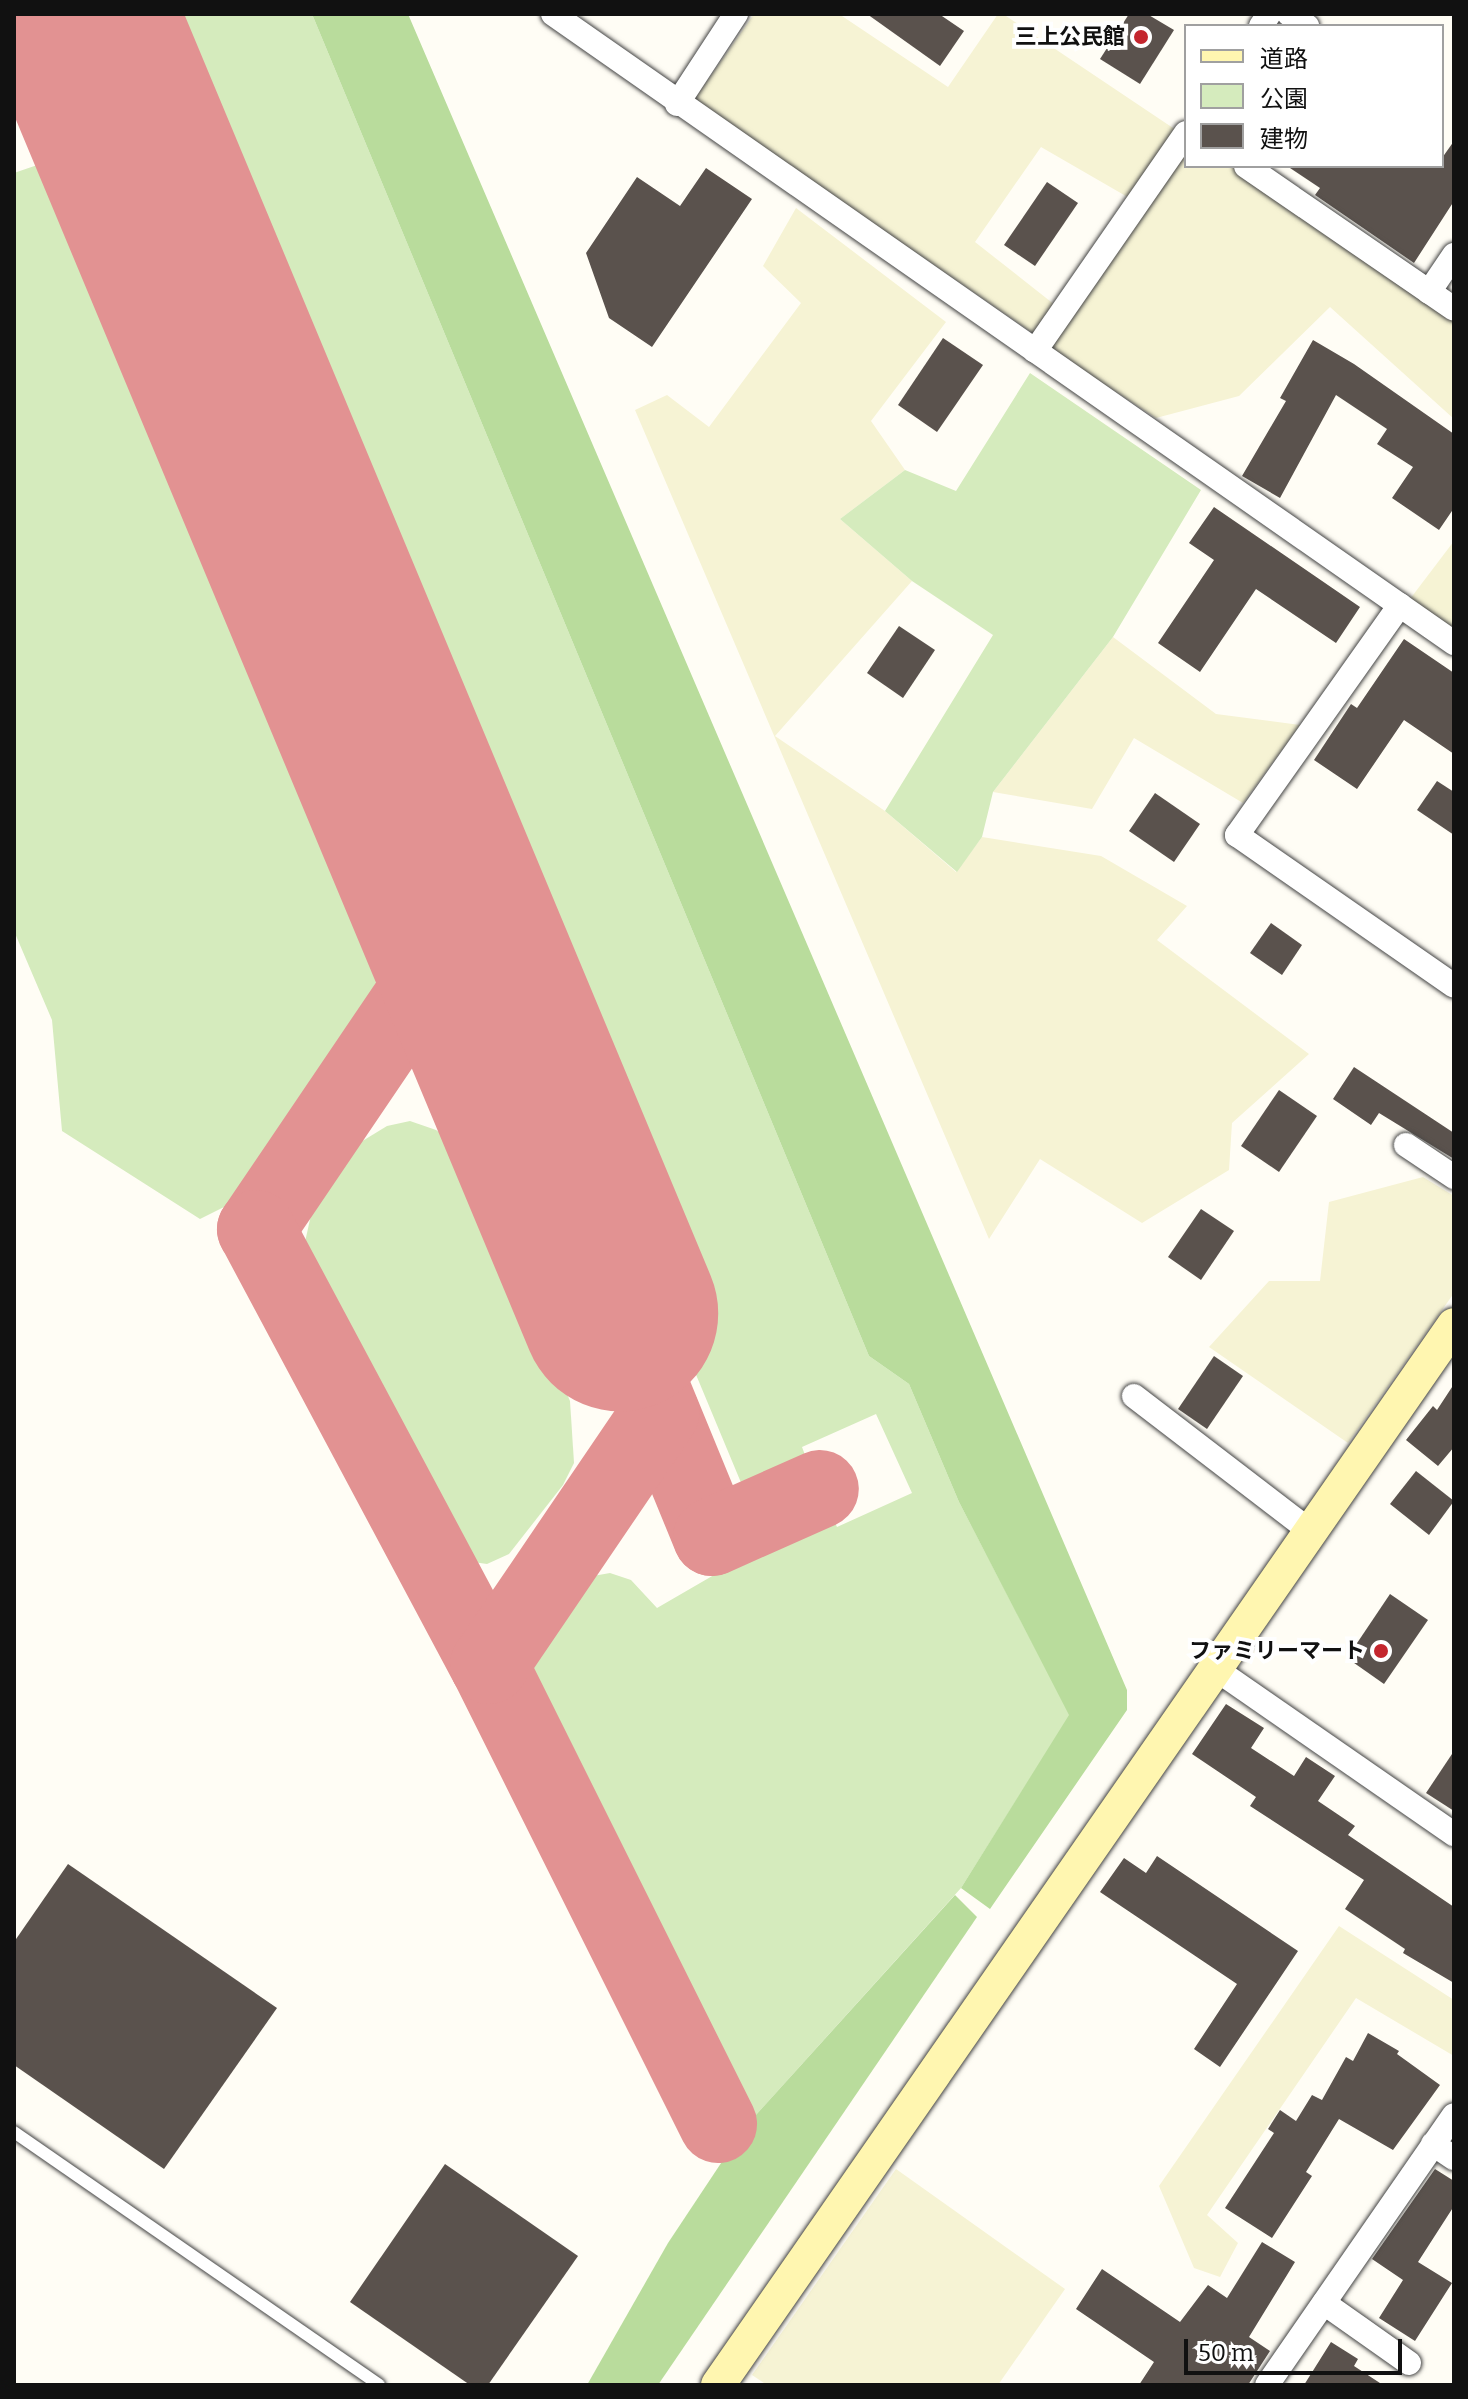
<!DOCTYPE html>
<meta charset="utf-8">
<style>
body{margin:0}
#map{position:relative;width:1468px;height:2399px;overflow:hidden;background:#fffdf5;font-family:Bitter,"Noto Sans JP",serif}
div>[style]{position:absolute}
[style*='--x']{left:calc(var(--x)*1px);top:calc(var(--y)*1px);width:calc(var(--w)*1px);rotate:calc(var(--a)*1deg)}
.farmland>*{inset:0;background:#f6f3d4}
.green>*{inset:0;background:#d5ebbd}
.forest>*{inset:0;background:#b9dc9c}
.taxiway>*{height:78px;margin:-39px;padding:0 39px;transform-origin:39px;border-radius:39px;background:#e29292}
.runway>*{height:196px;margin:-98px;padding:0 98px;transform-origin:98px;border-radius:98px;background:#e29292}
.building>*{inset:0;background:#5a524d}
.roads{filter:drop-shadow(0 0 2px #444) drop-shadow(0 0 2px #444)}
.lane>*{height:12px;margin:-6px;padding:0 6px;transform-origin:6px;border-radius:6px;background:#fff}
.street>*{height:24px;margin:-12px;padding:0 12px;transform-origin:12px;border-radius:12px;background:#fff}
.secondary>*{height:34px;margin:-17px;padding:0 17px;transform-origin:17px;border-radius:17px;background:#fff6b0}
.dots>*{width:22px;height:22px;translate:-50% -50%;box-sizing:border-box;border:4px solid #fff;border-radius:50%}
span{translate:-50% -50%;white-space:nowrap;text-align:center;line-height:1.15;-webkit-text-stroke:8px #fff;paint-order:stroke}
.poi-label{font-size:22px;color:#111;font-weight:700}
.right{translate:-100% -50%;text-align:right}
.frame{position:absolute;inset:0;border:16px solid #111;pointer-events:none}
.legend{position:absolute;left:1184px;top:24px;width:260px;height:144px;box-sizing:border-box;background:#fff;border:2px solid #a0a0a0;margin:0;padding:10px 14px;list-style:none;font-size:24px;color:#111}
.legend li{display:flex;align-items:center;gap:16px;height:40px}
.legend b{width:40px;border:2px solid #a0a0a0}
.scale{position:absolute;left:1184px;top:2339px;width:218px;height:36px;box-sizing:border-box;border:4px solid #111;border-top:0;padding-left:10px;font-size:24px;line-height:28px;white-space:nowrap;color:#111;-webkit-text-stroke:6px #fff;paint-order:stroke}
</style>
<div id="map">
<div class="farmland">
<i style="clip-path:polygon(754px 14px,839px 14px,948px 87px,998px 14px,1003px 14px,1179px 132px,1131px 199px,1041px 147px,975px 242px,1055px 305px,1040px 338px,694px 100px)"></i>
<i style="clip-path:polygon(1186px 152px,1186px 166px,1232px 166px,1454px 321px,1454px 419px,1330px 307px,1239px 396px,1156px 418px,1049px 348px)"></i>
<i style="clip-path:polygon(796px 208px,946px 322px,871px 421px,905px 470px,840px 519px,912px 581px,775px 736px,885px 811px,956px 872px,982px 837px,1101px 856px,1187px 906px,1157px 940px,1309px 1054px,1232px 1123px,1229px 1170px,1142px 1223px,1040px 1159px,989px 1239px,635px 410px,667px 395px,709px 427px,801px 303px,763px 266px)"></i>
<i style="clip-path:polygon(1454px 541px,1454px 630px,1410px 599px)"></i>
<i style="clip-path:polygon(1113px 637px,1216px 714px,1300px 725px,1243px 803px,1134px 738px,1092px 809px,993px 792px)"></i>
<i style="clip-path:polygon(1423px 1177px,1454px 1196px,1454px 1293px,1348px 1443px,1209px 1347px,1269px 1281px,1320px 1281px,1329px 1202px)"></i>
<i style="clip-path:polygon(1339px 1926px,1454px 2000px,1454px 2056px,1356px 1998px,1207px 2215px,1238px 2243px,1220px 2277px,1194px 2268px,1159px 2186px)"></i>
<i style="clip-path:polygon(896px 2169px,1065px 2289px,998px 2385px,767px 2385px,752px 2375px)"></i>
</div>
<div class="green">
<i style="clip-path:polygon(178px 14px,312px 14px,869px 1356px,909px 1384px,959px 1502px,1070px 1715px,961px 1888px,745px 2127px,544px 1740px,533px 1704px,531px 1669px,544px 1635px,573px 1592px,593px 1576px,610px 1573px,631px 1580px,657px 1608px,764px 1546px,832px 1516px,837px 1527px,912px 1493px,876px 1414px,802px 1447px,805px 1455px,742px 1485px,169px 110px,210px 91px)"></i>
<i style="clip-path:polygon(49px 161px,375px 935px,376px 985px,366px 1002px,243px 1188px,226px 1206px,200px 1219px,62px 1131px,52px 1020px,14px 931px,14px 173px)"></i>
<i style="clip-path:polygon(1030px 373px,1201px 490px,1113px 637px,993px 792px,982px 837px,957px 872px,885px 811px,993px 635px,912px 581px,840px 519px,905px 470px,956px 491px)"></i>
<i style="clip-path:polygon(410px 1121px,436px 1130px,454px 1143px,468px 1162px,570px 1401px,574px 1463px,563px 1485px,509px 1554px,487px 1564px,466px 1561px,443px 1543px,305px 1276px,303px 1251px,311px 1215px,351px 1148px,387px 1126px)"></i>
</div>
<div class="forest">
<i style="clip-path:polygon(312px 14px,408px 14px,1127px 1690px,1127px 1710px,990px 1909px,961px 1888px,1069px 1715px,959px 1502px,909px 1384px,869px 1356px)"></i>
<i style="clip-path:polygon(955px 1895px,977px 1917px,658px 2385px,587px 2385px,668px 2243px,745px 2127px)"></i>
</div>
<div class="taxiway">
<i style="--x:460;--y:928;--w:364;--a:124.1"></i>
<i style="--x:256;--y:1229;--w:494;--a:61.9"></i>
<i style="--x:489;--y:1665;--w:513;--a:63.48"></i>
<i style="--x:620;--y:1313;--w:242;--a:67.7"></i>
<i style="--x:712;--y:1537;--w:118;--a:-24"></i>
<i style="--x:489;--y:1665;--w:305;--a:-55.8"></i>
</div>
<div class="runway">
<i style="--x:78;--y:14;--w:1408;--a:67.35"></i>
</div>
<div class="building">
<i style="clip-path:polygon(867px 14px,939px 14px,964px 31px,940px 66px)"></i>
<i style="clip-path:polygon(1129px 14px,1147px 14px,1174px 30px,1140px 84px,1100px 59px)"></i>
<i style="clip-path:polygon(1454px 141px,1454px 201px,1414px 263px,1315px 195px,1320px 188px,1287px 166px,1442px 166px,1442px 158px)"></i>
<i style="clip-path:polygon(706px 168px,752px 199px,652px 347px,609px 318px,586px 253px,637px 177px,680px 206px)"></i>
<i style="clip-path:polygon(1047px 182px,1078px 203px,1035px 266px,1004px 245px)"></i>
<i style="clip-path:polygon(943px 338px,983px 365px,937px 432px,898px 405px)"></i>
<i style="clip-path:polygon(1313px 340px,1354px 364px,1454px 434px,1454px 508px,1439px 530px,1392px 498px,1413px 467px,1377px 444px,1387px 429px,1336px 395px,1280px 498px,1242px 476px,1286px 401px,1280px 398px)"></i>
<i style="clip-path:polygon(1214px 507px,1360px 607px,1336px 643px,1256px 589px,1200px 672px,1158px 643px,1214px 560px,1189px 543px)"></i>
<i style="clip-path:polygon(899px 626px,935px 650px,903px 698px,867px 673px)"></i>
<i style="clip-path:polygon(1404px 639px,1454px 673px,1454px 754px,1404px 720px,1357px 789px,1314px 760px,1351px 704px,1357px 708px)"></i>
<i style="clip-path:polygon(1437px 781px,1454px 792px,1454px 835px,1417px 810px)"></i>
<i style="clip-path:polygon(1155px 793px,1200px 824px,1174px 862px,1129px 831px)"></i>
<i style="clip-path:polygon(1271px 923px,1302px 945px,1282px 975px,1250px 953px)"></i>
<i style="clip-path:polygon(1354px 1067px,1454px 1133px,1454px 1159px,1379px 1113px,1371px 1125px,1333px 1099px)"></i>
<i style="clip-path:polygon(1279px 1090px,1317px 1116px,1279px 1172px,1241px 1146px)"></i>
<i style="clip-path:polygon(1201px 1209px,1234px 1231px,1201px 1280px,1168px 1257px)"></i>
<i style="clip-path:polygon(1214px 1356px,1243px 1376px,1207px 1429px,1178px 1409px)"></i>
<i style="clip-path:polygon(1454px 1384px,1454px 1447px,1438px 1466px,1406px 1440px,1433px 1406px,1437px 1410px)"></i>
<i style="clip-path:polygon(1416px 1471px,1454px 1501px,1429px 1535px,1390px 1504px)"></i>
<i style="clip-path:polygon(1390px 1594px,1428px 1620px,1384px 1684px,1347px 1658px)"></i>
<i style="clip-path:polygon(1226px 1704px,1264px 1728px,1251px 1748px,1294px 1776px,1306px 1757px,1335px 1776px,1318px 1801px,1355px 1826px,1348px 1835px,1454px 1907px,1454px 1983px,1403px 1953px,1405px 1949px,1345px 1909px,1364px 1880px,1250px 1806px,1256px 1797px,1192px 1754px)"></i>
<i style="clip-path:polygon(1454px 1751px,1454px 1811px,1426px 1793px)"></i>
<i style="clip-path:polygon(1157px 1856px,1298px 1951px,1220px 2067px,1194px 2049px,1237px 1984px,1100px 1892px,1124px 1858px,1146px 1873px)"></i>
<i style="clip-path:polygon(68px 1864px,277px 2008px,164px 2169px,14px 2065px,14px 1942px)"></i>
<i style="clip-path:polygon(1368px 2033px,1399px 2051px,1397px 2054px,1440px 2085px,1393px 2150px,1339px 2119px,1306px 2172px,1312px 2176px,1272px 2238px,1225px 2208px,1274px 2133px,1268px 2129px,1280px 2110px,1296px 2121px,1312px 2095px,1322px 2100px,1346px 2057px,1353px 2061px)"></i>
<i style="clip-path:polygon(445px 2164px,578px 2256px,488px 2385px,470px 2385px,350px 2302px)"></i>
<i style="clip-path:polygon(1435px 2169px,1454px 2181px,1454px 2206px,1418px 2262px,1452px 2283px,1415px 2341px,1379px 2318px,1403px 2280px,1372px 2259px)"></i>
<i style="clip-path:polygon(1262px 2242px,1295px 2262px,1249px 2337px,1270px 2351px,1248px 2385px,1139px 2385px,1154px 2362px,1076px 2309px,1102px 2269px,1180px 2322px,1208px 2285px,1227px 2298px)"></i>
<i style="clip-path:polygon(1331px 2342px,1358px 2359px,1354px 2366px,1383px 2385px,1304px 2385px)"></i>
</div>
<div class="roads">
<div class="lane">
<i style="--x:14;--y:2132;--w:444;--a:34.7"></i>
</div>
<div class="street">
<i style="--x:553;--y:14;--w:1099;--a:34.92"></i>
<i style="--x:1289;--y:14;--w:22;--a:34"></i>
<i style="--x:1261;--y:26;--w:14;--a:-56"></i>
<i style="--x:677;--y:104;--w:108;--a:-56.8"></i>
<i style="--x:1246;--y:166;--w:252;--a:34.5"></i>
<i style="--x:1429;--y:292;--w:45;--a:-56"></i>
<i style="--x:1035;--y:351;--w:265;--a:-55.3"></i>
<i style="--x:1400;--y:605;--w:282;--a:125.3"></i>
<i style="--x:1237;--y:835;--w:264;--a:34.8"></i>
<i style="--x:1406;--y:1145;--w:58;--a:33.7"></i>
<i style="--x:1134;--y:1396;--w:223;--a:37.5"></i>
<i style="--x:1214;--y:1668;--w:292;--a:34.7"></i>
<i style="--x:1433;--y:2144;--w:25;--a:34"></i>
<i style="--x:1324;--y:2303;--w:104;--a:35.2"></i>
<i style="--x:1267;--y:2385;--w:328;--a:-55.3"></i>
</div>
<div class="secondary">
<i style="--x:718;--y:2385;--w:1290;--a:-55.23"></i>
</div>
</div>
<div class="dots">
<i style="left:1141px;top:37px;background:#c4262e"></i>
<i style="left:1381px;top:1651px;background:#c4262e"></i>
</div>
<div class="poi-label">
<span class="right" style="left:1125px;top:37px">三上公民館</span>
<span class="right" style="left:1365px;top:1651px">ファミリーマート</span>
</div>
<div class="frame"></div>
<ul class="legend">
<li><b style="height:10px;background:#fff6b0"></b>道路</li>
<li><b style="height:22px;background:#d5ebbd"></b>公園</li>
<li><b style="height:22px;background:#5a524d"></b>建物</li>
</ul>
<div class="scale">50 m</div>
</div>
